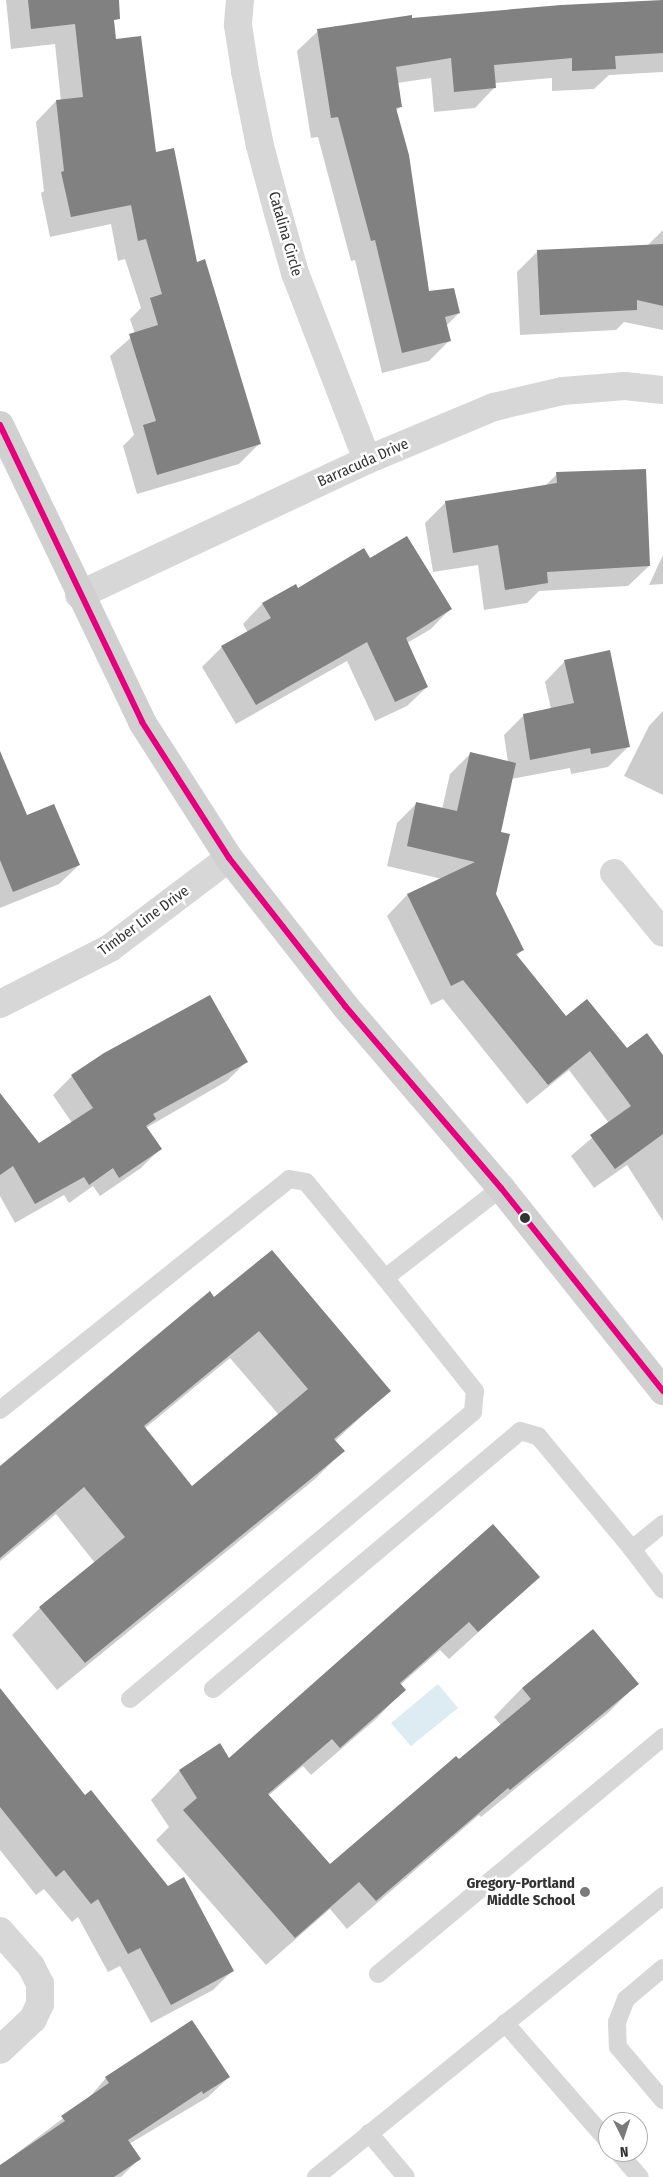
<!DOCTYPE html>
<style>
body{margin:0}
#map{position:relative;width:663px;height:2177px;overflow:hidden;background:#fff;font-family:"Fira Sans Condensed",sans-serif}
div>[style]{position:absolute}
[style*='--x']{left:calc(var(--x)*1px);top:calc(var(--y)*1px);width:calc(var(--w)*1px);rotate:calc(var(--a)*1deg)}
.water>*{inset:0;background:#ddebf3}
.shadow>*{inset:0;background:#0003}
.building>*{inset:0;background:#818181}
.service>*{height:18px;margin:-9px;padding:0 9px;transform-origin:9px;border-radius:9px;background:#d7d7d7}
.minor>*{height:28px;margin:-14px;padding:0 14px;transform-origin:14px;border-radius:14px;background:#d7d7d7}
.secondary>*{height:28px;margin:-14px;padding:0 14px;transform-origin:14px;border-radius:14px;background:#d0d0d0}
.bus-1>*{height:6px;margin:-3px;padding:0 3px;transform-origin:3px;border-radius:3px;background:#e5007d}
.dots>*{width:14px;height:14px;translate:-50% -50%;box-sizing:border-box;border:2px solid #fff;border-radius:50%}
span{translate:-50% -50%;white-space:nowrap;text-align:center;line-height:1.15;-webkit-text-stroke:5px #fff;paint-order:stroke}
.street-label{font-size:15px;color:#333}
.poi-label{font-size:15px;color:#333;font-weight:700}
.right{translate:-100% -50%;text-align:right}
.north{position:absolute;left:598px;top:2112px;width:50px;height:50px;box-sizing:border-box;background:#fff;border:1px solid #adadad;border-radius:50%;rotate:176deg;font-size:14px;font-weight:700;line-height:20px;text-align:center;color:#333}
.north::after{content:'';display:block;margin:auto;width:18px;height:22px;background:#7a7a7a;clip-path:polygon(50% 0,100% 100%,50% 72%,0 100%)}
</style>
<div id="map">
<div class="water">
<i style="clip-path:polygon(438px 1684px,458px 1708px,411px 1746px,391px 1723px)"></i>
</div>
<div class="shadow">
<i style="clip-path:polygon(6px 0,110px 0,115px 41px,259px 444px,239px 464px,137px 494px,123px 446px,134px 435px,110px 356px,135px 334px,130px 319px,141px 308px,125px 259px,118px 261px,111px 224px,50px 237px,41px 193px,44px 191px,36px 122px,56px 101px,61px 101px,55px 44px,11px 49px)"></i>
<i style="clip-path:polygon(663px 1px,663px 72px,609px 75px,594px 89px,552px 91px,552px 78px,495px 83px,495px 87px,475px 108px,434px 112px,431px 78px,397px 83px,400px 107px,396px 111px,428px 293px,459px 313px,446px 326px,449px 341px,429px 361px,382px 373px,355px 260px,351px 261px,318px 137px,311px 138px,297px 51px,318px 31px,411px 20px)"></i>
<i style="clip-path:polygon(663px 230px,663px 330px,624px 322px,616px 330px,520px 335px,517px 272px,537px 252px,647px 246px)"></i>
<i style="clip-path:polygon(557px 474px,649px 566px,628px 586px,539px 591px,527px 603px,484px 610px,478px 565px,433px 572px,425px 523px,446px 502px,544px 487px)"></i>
<i style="clip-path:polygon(663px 555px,663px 584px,649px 585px)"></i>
<i style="clip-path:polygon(370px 560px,450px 609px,431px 629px,407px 643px,427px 687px,407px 706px,375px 721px,347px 661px,236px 724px,202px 667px,222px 647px,248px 633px,243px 624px,262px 604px,295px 586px,298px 590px)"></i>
<i style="clip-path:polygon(565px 661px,628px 747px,608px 767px,571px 774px,570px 768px,511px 779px,499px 833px,495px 894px,522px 950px,516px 956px,566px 1017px,626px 1050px,663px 1057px,663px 1221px,627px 1165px,594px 1188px,571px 1156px,609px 1123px,569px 1070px,527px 1104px,443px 999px,431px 1005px,387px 916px,407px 895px,442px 879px,387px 866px,397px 823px,417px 803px,442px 809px,450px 774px,470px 754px,508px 762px,504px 735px,524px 715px,551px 709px,545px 682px)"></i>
<i style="clip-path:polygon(663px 711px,663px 795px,624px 776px,649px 726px)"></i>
<i style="clip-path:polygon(0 790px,79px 865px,59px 884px,0 908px)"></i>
<i style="clip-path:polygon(104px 1054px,246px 1062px,227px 1081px,146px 1128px,160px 1149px,141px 1168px,100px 1196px,93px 1186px,69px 1203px,64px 1195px,15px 1223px,0 1196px,0 1104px,39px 1145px,72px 1123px,53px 1095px,72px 1076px)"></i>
<i style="clip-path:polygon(evenodd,214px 1299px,389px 1391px,335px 1441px,343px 1451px,315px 1479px,57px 1690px,12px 1635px,40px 1608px,95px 1563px,56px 1514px,0 1561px,0 1468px,214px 1299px,230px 1358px,279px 1415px,192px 1488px,144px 1429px,230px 1358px)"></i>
<i style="clip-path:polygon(539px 1577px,449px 1659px,440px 1650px,400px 1685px,404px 1690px,376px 1719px,311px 1775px,303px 1766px,268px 1796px,330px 1866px,502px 1726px,494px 1717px,522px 1688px,637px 1684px,609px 1712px,481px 1817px,479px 1815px,347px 1929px,330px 1909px,266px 1965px,156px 1840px,169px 1827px,151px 1800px,179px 1771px,220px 1745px,229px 1760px)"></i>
<i style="clip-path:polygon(0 1707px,85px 1796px,233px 1970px,213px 1990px,151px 2023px,120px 1966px,108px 1972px,78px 1917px,72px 1922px,44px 1889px,36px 1895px,0 1850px)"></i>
<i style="clip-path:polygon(229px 2077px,208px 2097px,129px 2144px,139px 2159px,121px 2177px,0 2177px,0 2166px,87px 2100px,106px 2078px)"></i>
</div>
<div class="building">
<i style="clip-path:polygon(28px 0,119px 0,120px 19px,114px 20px,116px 39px,141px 36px,156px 152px,174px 148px,197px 262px,205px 259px,261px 444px,157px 475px,143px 425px,156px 421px,129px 334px,158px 325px,150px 298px,162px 294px,146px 239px,138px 241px,131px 205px,71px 217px,61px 172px,64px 171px,56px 100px,83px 97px,75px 24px,31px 29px)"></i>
<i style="clip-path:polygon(663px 0,663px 53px,615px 56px,616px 69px,572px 71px,572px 58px,494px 65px,496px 88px,454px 92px,451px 58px,396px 67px,402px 107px,396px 108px,409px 155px,429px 291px,454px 288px,460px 313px,445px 317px,451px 341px,402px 353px,375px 240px,371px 241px,338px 117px,331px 118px,317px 29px,412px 15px,412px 18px,561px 5px)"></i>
<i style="clip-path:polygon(663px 244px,663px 306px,637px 300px,637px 310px,540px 315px,537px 250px)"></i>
<i style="clip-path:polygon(646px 469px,650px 566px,547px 572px,548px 583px,505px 590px,498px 545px,453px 553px,445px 501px,557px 483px,556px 472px)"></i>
<i style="clip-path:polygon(407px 536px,452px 609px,406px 638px,428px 687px,395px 702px,367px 642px,256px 705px,221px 646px,271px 618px,262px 603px,296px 584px,298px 588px,364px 548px,370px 558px)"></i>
<i style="clip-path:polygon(610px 650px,630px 747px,591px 754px,590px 748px,530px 760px,523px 714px,574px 703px,564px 660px)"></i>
<i style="clip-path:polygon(0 751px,27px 815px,54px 804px,80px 865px,13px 892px,0 860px)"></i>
<i style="clip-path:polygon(470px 752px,516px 763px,501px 832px,510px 834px,496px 894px,524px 950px,516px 954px,566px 1016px,587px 999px,627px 1048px,647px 1033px,663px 1055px,663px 1134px,615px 1169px,590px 1135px,631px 1106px,590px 1051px,548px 1085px,463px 980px,451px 986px,407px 894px,475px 862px,407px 846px,416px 802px,457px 811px)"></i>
<i style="clip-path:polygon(210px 995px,248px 1062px,153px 1114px,156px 1119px,146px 1126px,162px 1149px,119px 1178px,113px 1168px,89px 1185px,84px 1177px,35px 1204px,13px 1166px,0 1175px,0 1093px,39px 1143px,93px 1108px,71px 1075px,104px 1053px)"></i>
<i style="clip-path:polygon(evenodd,272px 1250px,391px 1391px,334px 1439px,345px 1451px,85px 1663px,39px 1607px,125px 1537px,84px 1487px,0 1558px,0 1466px,210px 1291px,214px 1297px,272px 1250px,259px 1331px,308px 1389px,192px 1486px,144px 1426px,259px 1331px)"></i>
<i style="clip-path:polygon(493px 1524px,540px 1577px,478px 1632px,469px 1622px,400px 1683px,406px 1690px,340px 1748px,332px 1739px,268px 1794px,330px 1864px,456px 1756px,459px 1759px,531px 1699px,522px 1688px,593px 1629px,639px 1684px,510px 1790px,508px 1788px,376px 1901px,359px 1882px,295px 1938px,183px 1810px,197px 1798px,179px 1770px,220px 1743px,229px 1758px)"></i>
<i style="clip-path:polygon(0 1688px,85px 1795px,91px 1790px,168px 1886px,184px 1877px,234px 1971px,171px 2005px,140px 1948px,128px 1954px,98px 1899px,91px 1904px,64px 1870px,56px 1877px,0 1807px)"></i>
<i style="clip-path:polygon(192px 2020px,230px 2077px,203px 2094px,202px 2091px,128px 2140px,141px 2159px,114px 2177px,0 2177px,0 2165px,65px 2121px,61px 2116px,109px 2083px,105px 2077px)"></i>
</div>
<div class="service">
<i style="--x:0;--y:1410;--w:370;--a:-38.6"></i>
<i style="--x:289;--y:1179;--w:17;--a:10"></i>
<i style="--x:306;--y:1182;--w:124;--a:50.5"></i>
<i style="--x:385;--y:1278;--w:147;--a:-37.8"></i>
<i style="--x:663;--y:1524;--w:40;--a:141"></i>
<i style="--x:632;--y:1549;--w:51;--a:52.9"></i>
<i style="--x:213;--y:1689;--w:401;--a:-40"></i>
<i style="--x:520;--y:1431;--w:19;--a:16"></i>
<i style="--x:538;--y:1436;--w:147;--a:50.2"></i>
<i style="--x:130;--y:1699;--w:447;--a:-39.9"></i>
<i style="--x:473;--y:1412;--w:21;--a:-85"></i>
<i style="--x:475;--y:1391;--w:144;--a:-128.5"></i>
<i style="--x:663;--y:1968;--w:48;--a:140"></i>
<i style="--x:626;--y:1999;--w:25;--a:111"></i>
<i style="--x:617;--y:2022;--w:25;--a:88"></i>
<i style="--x:618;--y:2047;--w:70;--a:49.7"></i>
<i style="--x:378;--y:1974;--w:371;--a:-39.7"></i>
<i style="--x:505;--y:2023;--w:157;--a:48.9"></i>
<i style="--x:369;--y:2133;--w:57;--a:49.9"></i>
<i style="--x:618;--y:2152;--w:33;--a:49"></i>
<i style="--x:316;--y:2177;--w:447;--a:-39"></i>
</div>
<div class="minor">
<i style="--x:240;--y:0;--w:25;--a:95"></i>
<i style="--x:238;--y:25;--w:47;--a:81.3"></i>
<i style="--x:245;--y:71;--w:76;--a:78.7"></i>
<i style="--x:260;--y:146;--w:69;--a:75"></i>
<i style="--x:278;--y:213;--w:62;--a:74.2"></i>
<i style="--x:295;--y:273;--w:200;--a:68.9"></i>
<i style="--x:79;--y:595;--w:318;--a:-25.1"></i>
<i style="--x:367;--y:460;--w:138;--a:-22.7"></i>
<i style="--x:494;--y:407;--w:71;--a:-13.1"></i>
<i style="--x:563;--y:391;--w:62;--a:-4.6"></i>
<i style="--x:625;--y:386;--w:38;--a:6"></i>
<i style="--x:614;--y:873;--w:77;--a:50.8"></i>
<i style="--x:0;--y:1004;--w:123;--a:-27"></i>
<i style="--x:110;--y:948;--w:149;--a:-37.1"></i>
<i style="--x:0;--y:1931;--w:47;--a:48.5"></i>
<i style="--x:31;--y:1966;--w:20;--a:63"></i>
<i style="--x:40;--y:1984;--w:20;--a:90"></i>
<i style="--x:40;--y:2004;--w:17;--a:115"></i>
<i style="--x:33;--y:2019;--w:45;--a:136.8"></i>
</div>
<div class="secondary">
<i style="--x:0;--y:425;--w:329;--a:64.4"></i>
<i style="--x:142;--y:722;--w:161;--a:57.4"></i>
<i style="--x:229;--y:858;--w:188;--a:51.9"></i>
<i style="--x:345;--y:1006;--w:240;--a:49.4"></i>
<i style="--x:501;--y:1188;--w:260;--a:51.4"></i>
</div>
<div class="bus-1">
<i style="--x:0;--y:425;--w:329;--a:64.4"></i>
<i style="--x:142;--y:722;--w:161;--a:57.4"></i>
<i style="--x:229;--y:858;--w:188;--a:51.9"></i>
<i style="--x:345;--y:1006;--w:240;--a:49.4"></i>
<i style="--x:501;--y:1188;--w:260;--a:51.4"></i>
</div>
<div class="dots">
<i style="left:525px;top:1218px;background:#333"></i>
<i style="left:585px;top:1892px;background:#7a7a7a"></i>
</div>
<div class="street-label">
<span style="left:285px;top:234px;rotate:74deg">Catalina Circle</span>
<span style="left:363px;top:463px;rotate:-24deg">Barracuda Drive</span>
<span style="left:144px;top:921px;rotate:-36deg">Timber Line Drive</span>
</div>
<div class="poi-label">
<span class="right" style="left:575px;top:1892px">Gregory-Portland<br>Middle School</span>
</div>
<div class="north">N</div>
</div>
